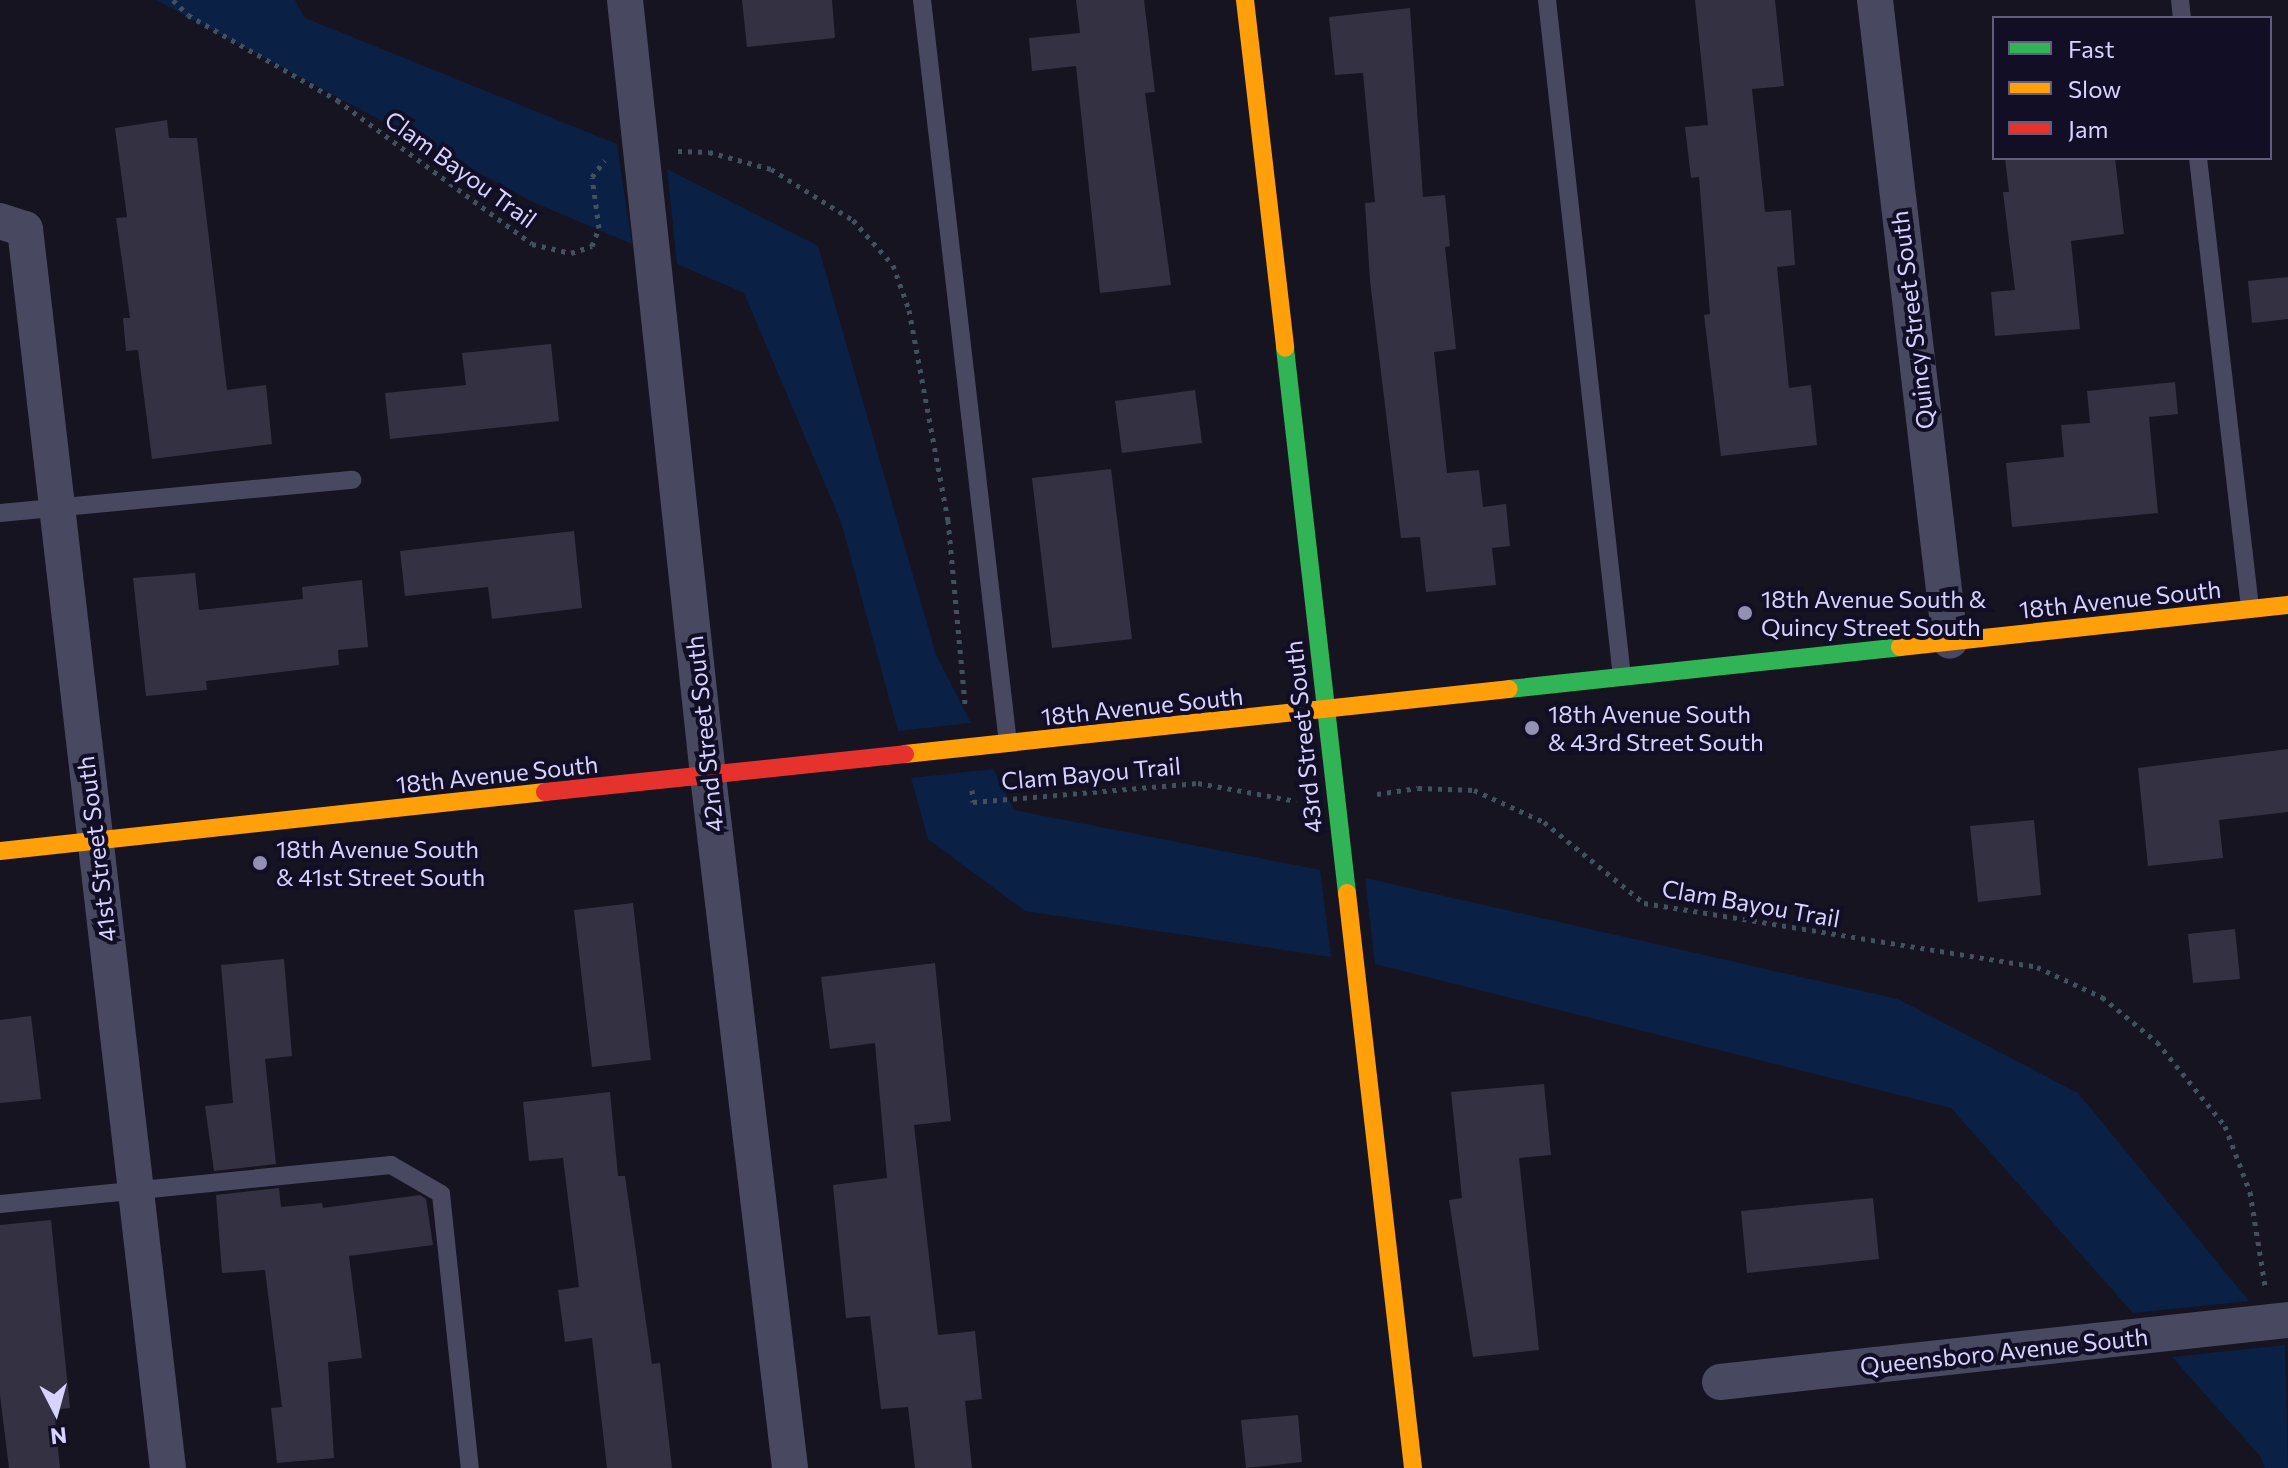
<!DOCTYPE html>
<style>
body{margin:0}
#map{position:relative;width:2288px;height:1468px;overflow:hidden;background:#161420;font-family:Commissioner,sans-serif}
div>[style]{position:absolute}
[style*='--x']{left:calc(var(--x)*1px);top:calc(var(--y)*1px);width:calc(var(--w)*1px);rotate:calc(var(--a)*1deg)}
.water>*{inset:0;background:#0a2045}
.building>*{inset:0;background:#343143}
.path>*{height:5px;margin-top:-2.5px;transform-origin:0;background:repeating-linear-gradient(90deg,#435060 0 4px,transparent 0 10px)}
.lane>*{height:18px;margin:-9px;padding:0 9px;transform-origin:9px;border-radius:9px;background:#494861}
.street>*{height:36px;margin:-18px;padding:0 18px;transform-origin:18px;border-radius:18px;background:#494861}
.fast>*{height:18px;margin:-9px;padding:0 9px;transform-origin:9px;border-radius:9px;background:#30b455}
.slow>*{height:18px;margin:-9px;padding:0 9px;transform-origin:9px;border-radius:9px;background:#ff9f0a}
.jam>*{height:18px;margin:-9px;padding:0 9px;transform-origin:9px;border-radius:9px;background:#e5322d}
.dots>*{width:22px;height:22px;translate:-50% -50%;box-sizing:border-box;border:4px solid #120e26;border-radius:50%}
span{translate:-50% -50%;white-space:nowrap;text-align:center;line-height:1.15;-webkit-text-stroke:8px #120e26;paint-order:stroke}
.street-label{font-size:24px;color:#d7d3ff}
.poi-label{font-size:24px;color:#d7d3ff}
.left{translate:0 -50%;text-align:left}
.legend{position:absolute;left:1992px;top:16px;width:280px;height:144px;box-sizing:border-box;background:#120e26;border:2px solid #615d7d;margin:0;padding:10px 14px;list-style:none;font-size:24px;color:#d7d3ff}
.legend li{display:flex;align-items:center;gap:16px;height:40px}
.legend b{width:40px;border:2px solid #615d7d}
.north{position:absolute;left:16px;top:1372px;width:80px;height:80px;-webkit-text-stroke:6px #120e26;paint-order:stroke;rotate:174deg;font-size:22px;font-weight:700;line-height:32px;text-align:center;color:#d7d3ff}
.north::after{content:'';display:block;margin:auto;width:28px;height:36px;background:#d7d3ff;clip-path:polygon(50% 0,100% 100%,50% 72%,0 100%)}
</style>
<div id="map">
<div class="water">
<i style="clip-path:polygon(156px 0,295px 0,305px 18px,617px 144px,632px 244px,535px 203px)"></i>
<i style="clip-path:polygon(667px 169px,818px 246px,936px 655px,971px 723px,898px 731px,841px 522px,744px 293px,677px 264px)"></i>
<i style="clip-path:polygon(993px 769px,1014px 810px,1320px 870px,1331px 957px,1025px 911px,928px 839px,911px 778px)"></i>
<i style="clip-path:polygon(1365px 878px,1898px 999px,2078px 1093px,2249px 1301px,2133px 1313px,1951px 1108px,1375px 964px)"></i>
<i style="clip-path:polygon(2285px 1345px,2288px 1468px,2265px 1468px,2260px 1456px,2172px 1357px)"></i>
</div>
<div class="building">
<i style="clip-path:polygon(742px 0,832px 0,835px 38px,747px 47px)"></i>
<i style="clip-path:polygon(1076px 0,1144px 0,1155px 92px,1145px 93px,1171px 285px,1100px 293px,1076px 66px,1032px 71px,1029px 38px,1080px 33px)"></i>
<i style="clip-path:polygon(1695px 0,1775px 0,1784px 86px,1752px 89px,1765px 212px,1791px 210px,1795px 265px,1777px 267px,1789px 388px,1811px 385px,1817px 445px,1721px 456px,1704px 315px,1710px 314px,1699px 177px,1691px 178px,1685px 127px,1708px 125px)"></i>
<i style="clip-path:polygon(1410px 8px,1423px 197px,1445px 195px,1450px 246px,1445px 247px,1456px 349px,1434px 352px,1447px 473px,1479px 470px,1483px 507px,1506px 504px,1510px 546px,1492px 548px,1496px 585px,1426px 592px,1420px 537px,1401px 538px,1370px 281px,1365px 203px,1375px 202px,1363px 73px,1335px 75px,1329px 17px)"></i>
<i style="clip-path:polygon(167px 120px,169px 138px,197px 138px,227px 390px,266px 385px,272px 444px,152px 459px,138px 350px,126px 351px,123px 318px,130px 318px,116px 218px,127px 217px,115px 128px)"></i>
<i style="clip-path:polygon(2005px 158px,2115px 158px,2124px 234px,2071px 241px,2080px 329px,1995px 336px,1991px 292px,2015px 290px,2003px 192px,2009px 192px)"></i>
<i style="clip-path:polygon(2288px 277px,2288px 319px,2252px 323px,2248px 281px)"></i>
<i style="clip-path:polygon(551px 344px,559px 421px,390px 439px,385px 393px,466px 385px,462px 353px)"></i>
<i style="clip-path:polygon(2175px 382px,2178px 414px,2149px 417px,2158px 513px,2012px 527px,2006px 463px,2064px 457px,2061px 425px,2090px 423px,2087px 391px)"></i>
<i style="clip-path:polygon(1195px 390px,1202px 443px,1122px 453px,1115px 401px)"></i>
<i style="clip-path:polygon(1111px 469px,1132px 639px,1052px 648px,1032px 478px)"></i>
<i style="clip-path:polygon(574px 531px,582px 608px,492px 619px,488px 587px,405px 596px,400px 551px)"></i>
<i style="clip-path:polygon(195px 573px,199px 610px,303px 599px,302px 587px,362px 580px,368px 647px,338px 650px,339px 665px,206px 681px,207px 690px,146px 696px,133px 578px)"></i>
<i style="clip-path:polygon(2288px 749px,2288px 812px,2219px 820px,2223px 858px,2148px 866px,2138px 768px)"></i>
<i style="clip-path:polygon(2034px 820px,2041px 895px,1978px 902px,1970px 826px)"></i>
<i style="clip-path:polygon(633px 903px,651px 1060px,592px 1067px,574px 910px)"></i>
<i style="clip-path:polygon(2235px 929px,2240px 979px,2193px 983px,2188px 934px)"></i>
<i style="clip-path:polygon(284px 959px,292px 1056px,265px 1059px,276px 1164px,214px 1171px,205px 1106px,233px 1103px,221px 965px)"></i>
<i style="clip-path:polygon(935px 963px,951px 1121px,914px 1125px,938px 1335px,975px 1331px,982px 1399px,965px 1401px,972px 1468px,915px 1468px,908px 1407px,881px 1409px,870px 1316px,846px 1318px,833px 1185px,887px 1178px,875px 1043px,830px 1049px,821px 977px)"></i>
<i style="clip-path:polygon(31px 1016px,41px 1099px,0 1103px,0 1020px)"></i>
<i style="clip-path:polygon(1544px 1084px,1551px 1155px,1519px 1158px,1539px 1350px,1473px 1357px,1449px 1200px,1462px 1198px,1451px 1092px)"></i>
<i style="clip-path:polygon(610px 1092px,618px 1176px,625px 1176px,652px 1364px,660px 1363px,672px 1468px,607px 1468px,592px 1338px,565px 1342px,558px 1290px,579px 1287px,563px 1158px,529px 1161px,523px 1102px)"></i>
<i style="clip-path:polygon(279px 1188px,281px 1207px,322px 1203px,323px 1208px,420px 1195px,426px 1199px,433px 1245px,349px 1256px,362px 1358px,328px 1362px,334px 1458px,277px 1463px,271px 1408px,282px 1407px,265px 1270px,222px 1273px,216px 1195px)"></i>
<i style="clip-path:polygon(1873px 1198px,1879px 1259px,1747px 1273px,1741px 1211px)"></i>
<i style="clip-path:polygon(51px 1220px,70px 1408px,54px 1410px,60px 1468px,9px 1468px,0 1395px,0 1225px)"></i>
<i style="clip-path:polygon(1298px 1415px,1302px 1462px,1246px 1468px,1241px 1420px)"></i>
</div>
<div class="path">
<i style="--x:173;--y:0;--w:21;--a:45"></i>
<i style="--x:188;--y:15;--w:172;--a:29.7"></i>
<i style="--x:337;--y:100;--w:242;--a:36.4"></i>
<i style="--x:532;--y:244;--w:40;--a:13"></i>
<i style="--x:571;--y:253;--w:22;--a:-18"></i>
<i style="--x:592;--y:246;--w:19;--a:-69"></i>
<i style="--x:599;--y:228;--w:51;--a:-97.8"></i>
<i style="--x:592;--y:177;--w:21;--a:-53"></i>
<i style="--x:678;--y:151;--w:31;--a:2"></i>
<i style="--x:709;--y:152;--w:64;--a:15.3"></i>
<i style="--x:771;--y:169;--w:97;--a:31.9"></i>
<i style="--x:853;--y:220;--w:60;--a:48.4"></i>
<i style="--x:893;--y:265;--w:48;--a:70.4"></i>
<i style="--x:909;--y:310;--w:214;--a:79.5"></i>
<i style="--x:948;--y:520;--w:185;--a:84.7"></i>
<i style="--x:972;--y:790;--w:12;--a:85"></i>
<i style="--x:973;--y:802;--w:226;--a:-4.8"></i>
<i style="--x:1198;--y:783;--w:100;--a:10.4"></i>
<i style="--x:1377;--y:794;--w:41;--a:-8.3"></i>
<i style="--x:1418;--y:788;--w:56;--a:2"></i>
<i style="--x:1474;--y:790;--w:77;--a:24.6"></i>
<i style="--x:1544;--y:822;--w:129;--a:39"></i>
<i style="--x:1644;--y:903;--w:398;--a:9.2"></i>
<i style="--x:2037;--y:967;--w:72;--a:24.8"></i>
<i style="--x:2102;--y:997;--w:71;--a:39.3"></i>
<i style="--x:2157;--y:1042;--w:108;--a:51"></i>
<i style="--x:2225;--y:1126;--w:71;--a:69.3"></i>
<i style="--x:2250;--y:1192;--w:95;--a:80.9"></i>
</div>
<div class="lane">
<i style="--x:922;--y:0;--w:748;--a:83.4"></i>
<i style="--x:1547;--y:0;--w:681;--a:83.68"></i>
<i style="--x:2180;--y:0;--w:18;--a:84"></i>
<i style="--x:2198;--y:158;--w:454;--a:83.4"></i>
<i style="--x:0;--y:513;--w:354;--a:-5.4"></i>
<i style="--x:0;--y:1204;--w:393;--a:-5.7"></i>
<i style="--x:391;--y:1165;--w:58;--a:30.1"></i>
<i style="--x:441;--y:1194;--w:276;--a:84"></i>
</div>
<div class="street">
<i style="--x:625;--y:0;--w:780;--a:83.89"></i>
<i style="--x:708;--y:776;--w:697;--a:83.24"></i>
<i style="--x:1875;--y:0;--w:645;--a:83.33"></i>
<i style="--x:0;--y:221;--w:26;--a:18"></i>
<i style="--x:25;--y:229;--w:1247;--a:83.42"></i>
<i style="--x:1720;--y:1382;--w:571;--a:-6.23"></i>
</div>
<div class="fast">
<i style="--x:1285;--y:348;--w:549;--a:83.51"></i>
<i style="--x:1509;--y:689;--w:393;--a:-6.1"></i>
</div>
<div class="slow">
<i style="--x:1245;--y:0;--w:350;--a:83.4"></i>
<i style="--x:1900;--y:647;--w:390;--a:-6.2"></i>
<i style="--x:905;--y:754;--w:607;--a:-6.14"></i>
<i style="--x:0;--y:851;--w:548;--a:-6.18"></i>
<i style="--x:1347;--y:893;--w:579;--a:83.45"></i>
</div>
<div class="jam">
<i style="--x:545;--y:792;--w:362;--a:-6"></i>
</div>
<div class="dots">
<i style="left:1745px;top:613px;background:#9390b1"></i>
<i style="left:1532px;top:728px;background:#9390b1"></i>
<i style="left:260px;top:863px;background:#9390b1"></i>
</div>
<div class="street-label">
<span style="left:461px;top:169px;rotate:36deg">Clam Bayou Trail</span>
<span style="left:1912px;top:320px;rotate:-97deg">Quincy Street South</span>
<span style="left:2120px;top:599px;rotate:-6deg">18th Avenue South</span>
<span style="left:1142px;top:706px;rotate:-6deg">18th Avenue South</span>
<span style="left:704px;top:734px;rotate:-96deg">42nd Street South</span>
<span style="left:1303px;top:737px;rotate:-96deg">43rd Street South</span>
<span style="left:1091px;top:773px;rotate:-5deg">Clam Bayou Trail</span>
<span style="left:497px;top:774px;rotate:-6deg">18th Avenue South</span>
<span style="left:96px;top:849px;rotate:-97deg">41st Street South</span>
<span style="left:1751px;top:903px;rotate:10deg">Clam Bayou Trail</span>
<span style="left:2004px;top:1351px;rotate:-6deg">Queensboro Avenue South</span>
</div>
<div class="poi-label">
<span class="left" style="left:1761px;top:613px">18th Avenue South &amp;<br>Quincy Street South</span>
<span class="left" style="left:1548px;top:728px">18th Avenue South<br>&amp; 43rd Street South</span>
<span class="left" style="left:276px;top:863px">18th Avenue South<br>&amp; 41st Street South</span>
</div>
<ul class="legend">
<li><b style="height:10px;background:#30b455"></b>Fast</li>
<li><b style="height:10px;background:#ff9f0a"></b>Slow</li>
<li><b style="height:10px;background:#e5322d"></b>Jam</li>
</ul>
<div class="north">N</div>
</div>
